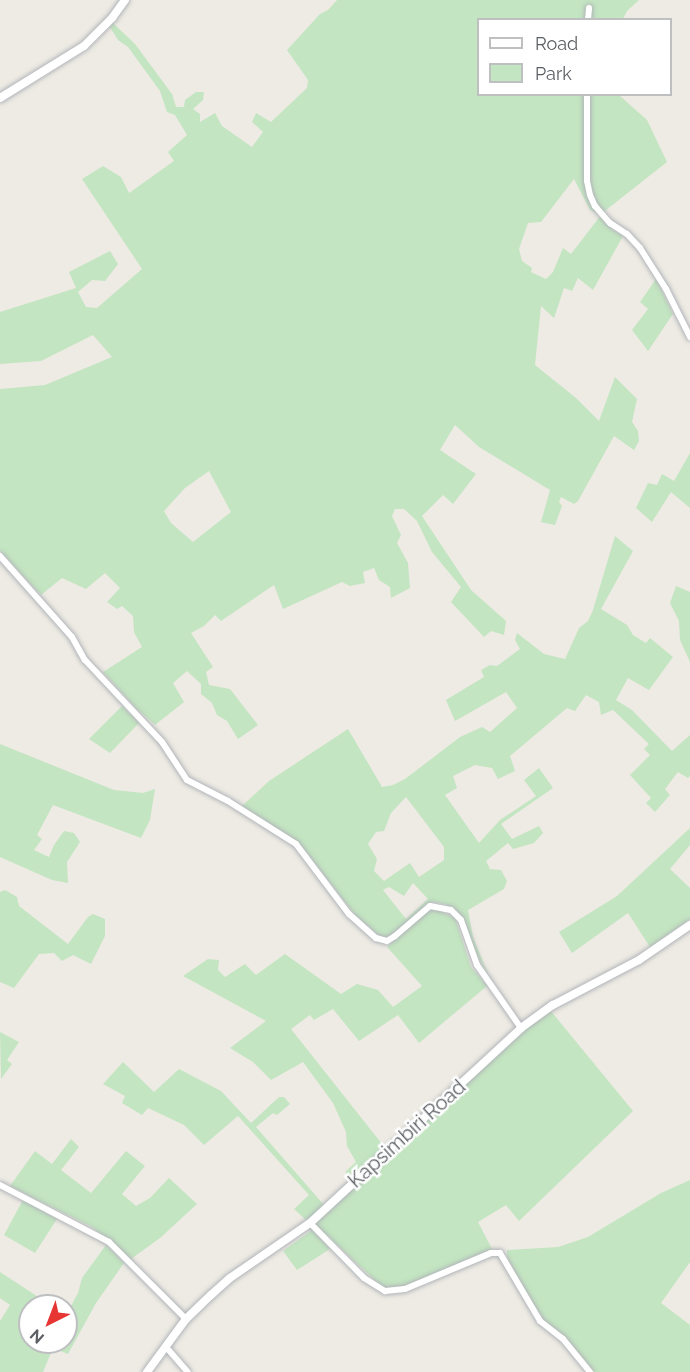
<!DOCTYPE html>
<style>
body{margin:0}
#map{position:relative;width:690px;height:1372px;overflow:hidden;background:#eeebe4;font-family:Raleway,sans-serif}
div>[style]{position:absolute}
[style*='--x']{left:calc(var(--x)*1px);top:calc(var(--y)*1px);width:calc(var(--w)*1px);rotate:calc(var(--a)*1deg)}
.green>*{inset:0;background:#c3e5c1}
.roads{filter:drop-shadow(0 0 2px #b1b5b9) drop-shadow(0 0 2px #b1b5b9)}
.minor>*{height:6px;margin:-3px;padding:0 3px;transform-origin:3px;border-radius:3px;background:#fff}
.tertiary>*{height:8px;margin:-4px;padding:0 4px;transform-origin:4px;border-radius:4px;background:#fff}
span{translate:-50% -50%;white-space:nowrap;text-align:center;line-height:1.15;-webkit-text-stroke:5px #fff;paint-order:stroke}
.street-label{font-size:20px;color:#5c6064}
.legend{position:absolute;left:477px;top:18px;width:195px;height:78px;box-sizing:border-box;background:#fff;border:2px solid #bebfc1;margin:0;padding:8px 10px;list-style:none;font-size:18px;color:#5c6064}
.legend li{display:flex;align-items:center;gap:12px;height:30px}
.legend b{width:30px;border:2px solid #bebfc1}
.north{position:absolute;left:18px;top:1294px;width:60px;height:60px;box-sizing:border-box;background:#fff;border:2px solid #bebfc1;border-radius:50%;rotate:222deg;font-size:16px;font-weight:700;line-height:24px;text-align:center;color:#5c6064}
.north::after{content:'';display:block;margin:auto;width:21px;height:27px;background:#e63532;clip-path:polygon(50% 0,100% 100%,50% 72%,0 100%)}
</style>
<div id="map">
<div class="green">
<i style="clip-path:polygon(evenodd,337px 0,639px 0,627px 11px,623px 19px,478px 20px,478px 94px,619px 95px,647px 120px,667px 162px,601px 214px,611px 229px,623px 236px,593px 290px,578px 278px,572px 291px,564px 288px,554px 318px,541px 306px,535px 365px,576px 398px,599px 421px,615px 377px,637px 399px,632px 422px,638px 431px,639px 441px,634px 450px,614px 436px,578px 501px,574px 504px,561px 497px,559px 502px,562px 506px,555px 525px,541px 522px,550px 490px,479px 447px,455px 425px,440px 450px,476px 474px,453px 504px,443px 495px,422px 516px,471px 590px,506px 621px,504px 635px,491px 631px,484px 637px,451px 602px,461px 587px,432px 552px,417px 521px,404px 509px,395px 509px,392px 516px,401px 535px,397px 543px,408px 563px,410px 588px,391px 598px,390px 587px,379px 580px,374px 568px,363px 572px,365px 583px,350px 586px,342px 582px,283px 609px,274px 585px,221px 621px,215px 615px,204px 626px,191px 633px,213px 667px,206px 672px,209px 685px,230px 689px,258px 725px,238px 739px,227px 721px,217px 715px,212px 703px,201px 694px,201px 684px,187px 671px,173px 683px,184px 702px,155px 725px,136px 708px,103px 672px,142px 647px,134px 632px,133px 616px,122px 606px,117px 609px,107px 602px,120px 588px,105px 573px,86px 589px,62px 578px,41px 595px,0 551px,0 389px,45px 385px,112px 357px,93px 335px,41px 361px,0 364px,0 312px,76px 288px,69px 272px,110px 251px,118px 264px,105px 281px,92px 280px,78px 292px,86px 307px,97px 308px,142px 269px,82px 179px,103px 166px,121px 177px,129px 193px,174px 161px,168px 152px,187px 135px,175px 115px,167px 112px,160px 91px,128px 47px,118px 40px,110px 27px,113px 23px,135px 44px,172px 94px,176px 107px,184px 107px,185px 100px,196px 92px,204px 92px,203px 100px,193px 109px,200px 114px,200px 122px,215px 113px,222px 126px,252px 147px,263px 132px,252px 122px,256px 113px,271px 122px,307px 88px,308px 80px,287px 50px,320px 14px,328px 10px,337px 0,574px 179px,590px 210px,601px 215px,571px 254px,563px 248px,553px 272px,546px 279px,531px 272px,532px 268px,522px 261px,519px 249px,528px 223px,541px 222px,574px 179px,337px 0,209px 471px,231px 512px,193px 542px,171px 523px,164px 511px,185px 488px,209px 471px)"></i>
<i style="clip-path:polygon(656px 279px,673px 314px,648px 351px,632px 330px,648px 309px,640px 302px)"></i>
<i style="clip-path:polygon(690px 453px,690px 508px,671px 492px,652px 522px,636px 508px,648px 483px,657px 485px,662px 474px,674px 481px)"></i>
<i style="clip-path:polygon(evenodd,615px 536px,633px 551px,601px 609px,627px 625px,633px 635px,646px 643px,650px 638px,673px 657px,649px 690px,628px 678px,616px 700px,632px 710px,672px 751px,690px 735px,690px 776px,688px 778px,678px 772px,665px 789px,670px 795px,655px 812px,646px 803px,651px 798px,630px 775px,650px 755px,644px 749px,649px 744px,613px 710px,601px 715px,599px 702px,586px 695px,575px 711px,567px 708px,510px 756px,515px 771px,498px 779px,492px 768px,475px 765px,453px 776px,457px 788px,445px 795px,479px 843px,500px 820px,536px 796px,524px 780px,539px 768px,553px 788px,501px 824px,512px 839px,539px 826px,543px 833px,534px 843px,513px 849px,508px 843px,486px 861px,490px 869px,501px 870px,507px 881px,504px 889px,468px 910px,473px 937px,489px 976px,471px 945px,464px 921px,457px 911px,445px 904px,434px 902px,426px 904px,397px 932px,389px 937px,381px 937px,356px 916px,299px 843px,242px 806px,269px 781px,348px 729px,382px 787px,393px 785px,405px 779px,460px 737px,482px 727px,490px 732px,517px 708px,506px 692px,455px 721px,446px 700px,484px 677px,481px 670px,490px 665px,497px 666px,520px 649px,515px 640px,517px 633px,544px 654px,565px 659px,579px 628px,588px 621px,593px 610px,615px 536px,406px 797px,444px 847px,444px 860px,419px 877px,410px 863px,384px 881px,374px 871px,377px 859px,368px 844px,376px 832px,384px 831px,391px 813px,406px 797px,615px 536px,413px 883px,428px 899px,406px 919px,383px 890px,389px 887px,404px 896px,413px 883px)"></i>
<i style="clip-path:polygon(676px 586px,690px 592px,690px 662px,680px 640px,679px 621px,670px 603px)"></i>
<i style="clip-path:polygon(122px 706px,139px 723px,110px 753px,89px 739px)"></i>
<i style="clip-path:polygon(0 744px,114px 790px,143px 793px,155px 789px,150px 820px,141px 838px,53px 805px,37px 835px,42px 839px,34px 850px,49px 857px,54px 845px,64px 831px,74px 833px,80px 842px,67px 862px,68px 883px,52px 880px,0 857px)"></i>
<i style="clip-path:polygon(690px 828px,690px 845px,670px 869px,690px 888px,690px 919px,650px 947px,628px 913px,572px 953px,559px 932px,617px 896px)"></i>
<i style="clip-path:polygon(5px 890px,17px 897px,19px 906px,68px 944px,88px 917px,93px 914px,105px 919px,105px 936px,91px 964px,73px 955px,62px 961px,54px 953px,39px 954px,14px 988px,0 982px,0 892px)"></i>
<i style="clip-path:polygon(435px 909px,455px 918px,471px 967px,487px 986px,419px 1043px,398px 1015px,359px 1041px,333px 1009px,314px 1020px,310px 1015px,291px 1029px,386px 1149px,352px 1179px,345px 1172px,356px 1162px,347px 1146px,346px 1132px,333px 1103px,303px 1062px,271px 1080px,253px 1062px,230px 1048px,266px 1021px,183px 976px,208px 959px,219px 960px,218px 970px,225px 977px,245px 964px,256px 975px,285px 954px,341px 994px,357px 984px,378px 990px,393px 1007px,422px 986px,387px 947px,427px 910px)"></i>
<i style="clip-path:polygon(550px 1010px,633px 1111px,519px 1221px,506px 1205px,478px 1222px,492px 1249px,407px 1285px,391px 1289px,382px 1287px,314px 1223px,524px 1031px)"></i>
<i style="clip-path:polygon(0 1032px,19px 1042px,7px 1060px,12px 1064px,1px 1079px)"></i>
<i style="clip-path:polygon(123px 1062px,154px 1092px,179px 1069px,221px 1091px,251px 1123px,279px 1097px,284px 1097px,290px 1104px,277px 1115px,273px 1113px,256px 1127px,324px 1205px,307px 1221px,294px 1209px,309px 1195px,238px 1116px,204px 1145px,184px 1125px,148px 1108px,142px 1115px,122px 1103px,125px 1096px,103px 1084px)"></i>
<i style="clip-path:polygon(71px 1139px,79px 1147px,61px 1170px,91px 1193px,126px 1151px,145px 1166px,122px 1194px,136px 1206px,150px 1198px,169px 1178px,197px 1204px,160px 1238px,131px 1259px,92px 1227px,10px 1186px,35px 1151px,52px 1164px)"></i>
<i style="clip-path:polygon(690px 1180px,690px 1262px,661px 1303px,690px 1325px,690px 1372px,594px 1372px,561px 1334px,546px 1325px,524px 1292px,507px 1256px,507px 1250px,558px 1247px,588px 1237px,661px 1193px)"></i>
<i style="clip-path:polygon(23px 1200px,57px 1219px,35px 1253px,4px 1235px)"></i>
<i style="clip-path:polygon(312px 1230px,330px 1249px,297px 1270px,283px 1251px)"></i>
<i style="clip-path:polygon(106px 1245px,124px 1263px,96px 1303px,68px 1354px,53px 1348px,43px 1372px,0 1372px,0 1321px,10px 1305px,0 1298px,0 1272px,52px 1306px,30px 1306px,30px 1342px,66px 1342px,66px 1315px,78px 1293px,82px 1278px)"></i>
</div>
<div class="roads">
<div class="minor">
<i style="--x:588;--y:20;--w:12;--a:-85"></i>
<i style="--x:587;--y:94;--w:87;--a:90"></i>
<i style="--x:587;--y:181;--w:14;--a:78"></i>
<i style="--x:590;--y:195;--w:12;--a:66"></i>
<i style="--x:595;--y:206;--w:23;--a:49"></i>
<i style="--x:610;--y:223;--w:20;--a:33"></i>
<i style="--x:627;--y:234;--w:19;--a:47"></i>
<i style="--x:640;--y:248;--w:49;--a:57.6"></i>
<i style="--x:666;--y:289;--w:54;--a:63.4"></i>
<i style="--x:0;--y:556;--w:108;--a:48.4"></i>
<i style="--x:72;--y:637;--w:26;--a:61"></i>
<i style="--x:85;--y:660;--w:112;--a:46.8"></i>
<i style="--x:162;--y:742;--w:45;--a:56.7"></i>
<i style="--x:187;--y:780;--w:46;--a:27.1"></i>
<i style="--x:228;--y:801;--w:80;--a:32.3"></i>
<i style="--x:296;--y:844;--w:88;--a:52.9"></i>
<i style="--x:349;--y:914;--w:36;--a:42"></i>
<i style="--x:376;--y:938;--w:11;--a:15"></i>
<i style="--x:387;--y:941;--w:9;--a:-32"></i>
<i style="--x:395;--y:936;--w:46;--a:-40.6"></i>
<i style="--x:430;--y:906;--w:21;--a:11"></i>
<i style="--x:451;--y:910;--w:14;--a:45"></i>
<i style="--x:461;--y:920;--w:48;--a:70.4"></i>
<i style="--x:477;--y:965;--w:77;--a:55.1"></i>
<i style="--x:0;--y:1185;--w:123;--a:27.6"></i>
<i style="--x:109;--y:1242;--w:109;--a:45"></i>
<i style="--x:310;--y:1223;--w:77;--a:45.5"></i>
<i style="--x:364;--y:1278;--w:25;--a:32"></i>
<i style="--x:385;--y:1291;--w:20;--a:-6"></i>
<i style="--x:405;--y:1289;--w:93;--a:-22.7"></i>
<i style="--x:491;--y:1253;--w:9;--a:0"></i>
<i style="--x:500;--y:1253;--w:79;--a:59.5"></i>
<i style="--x:540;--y:1321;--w:29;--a:38"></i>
<i style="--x:563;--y:1339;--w:43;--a:50.7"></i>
<i style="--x:166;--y:1347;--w:33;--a:49"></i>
</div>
<div class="tertiary">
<i style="--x:0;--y:98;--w:99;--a:-31.8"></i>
<i style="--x:84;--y:46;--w:40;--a:-45"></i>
<i style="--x:112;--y:18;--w:22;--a:-54"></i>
<i style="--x:147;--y:1372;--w:66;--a:-53.7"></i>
<i style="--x:186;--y:1319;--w:35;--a:-44"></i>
<i style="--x:211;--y:1295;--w:25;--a:-42"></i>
<i style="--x:230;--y:1278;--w:97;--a:-34.5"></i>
<i style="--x:310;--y:1223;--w:287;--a:-42.7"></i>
<i style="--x:521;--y:1028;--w:39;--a:-36"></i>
<i style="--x:553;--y:1005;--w:97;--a:-27.6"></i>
<i style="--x:639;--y:960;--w:62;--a:-34.5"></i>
</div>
</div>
<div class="street-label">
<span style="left:407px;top:1134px;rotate:-42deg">Kapsimbiri Road</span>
</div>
<ul class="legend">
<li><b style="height:8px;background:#fff"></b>Road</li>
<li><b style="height:16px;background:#c3e5c1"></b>Park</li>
</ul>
<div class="north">N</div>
</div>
